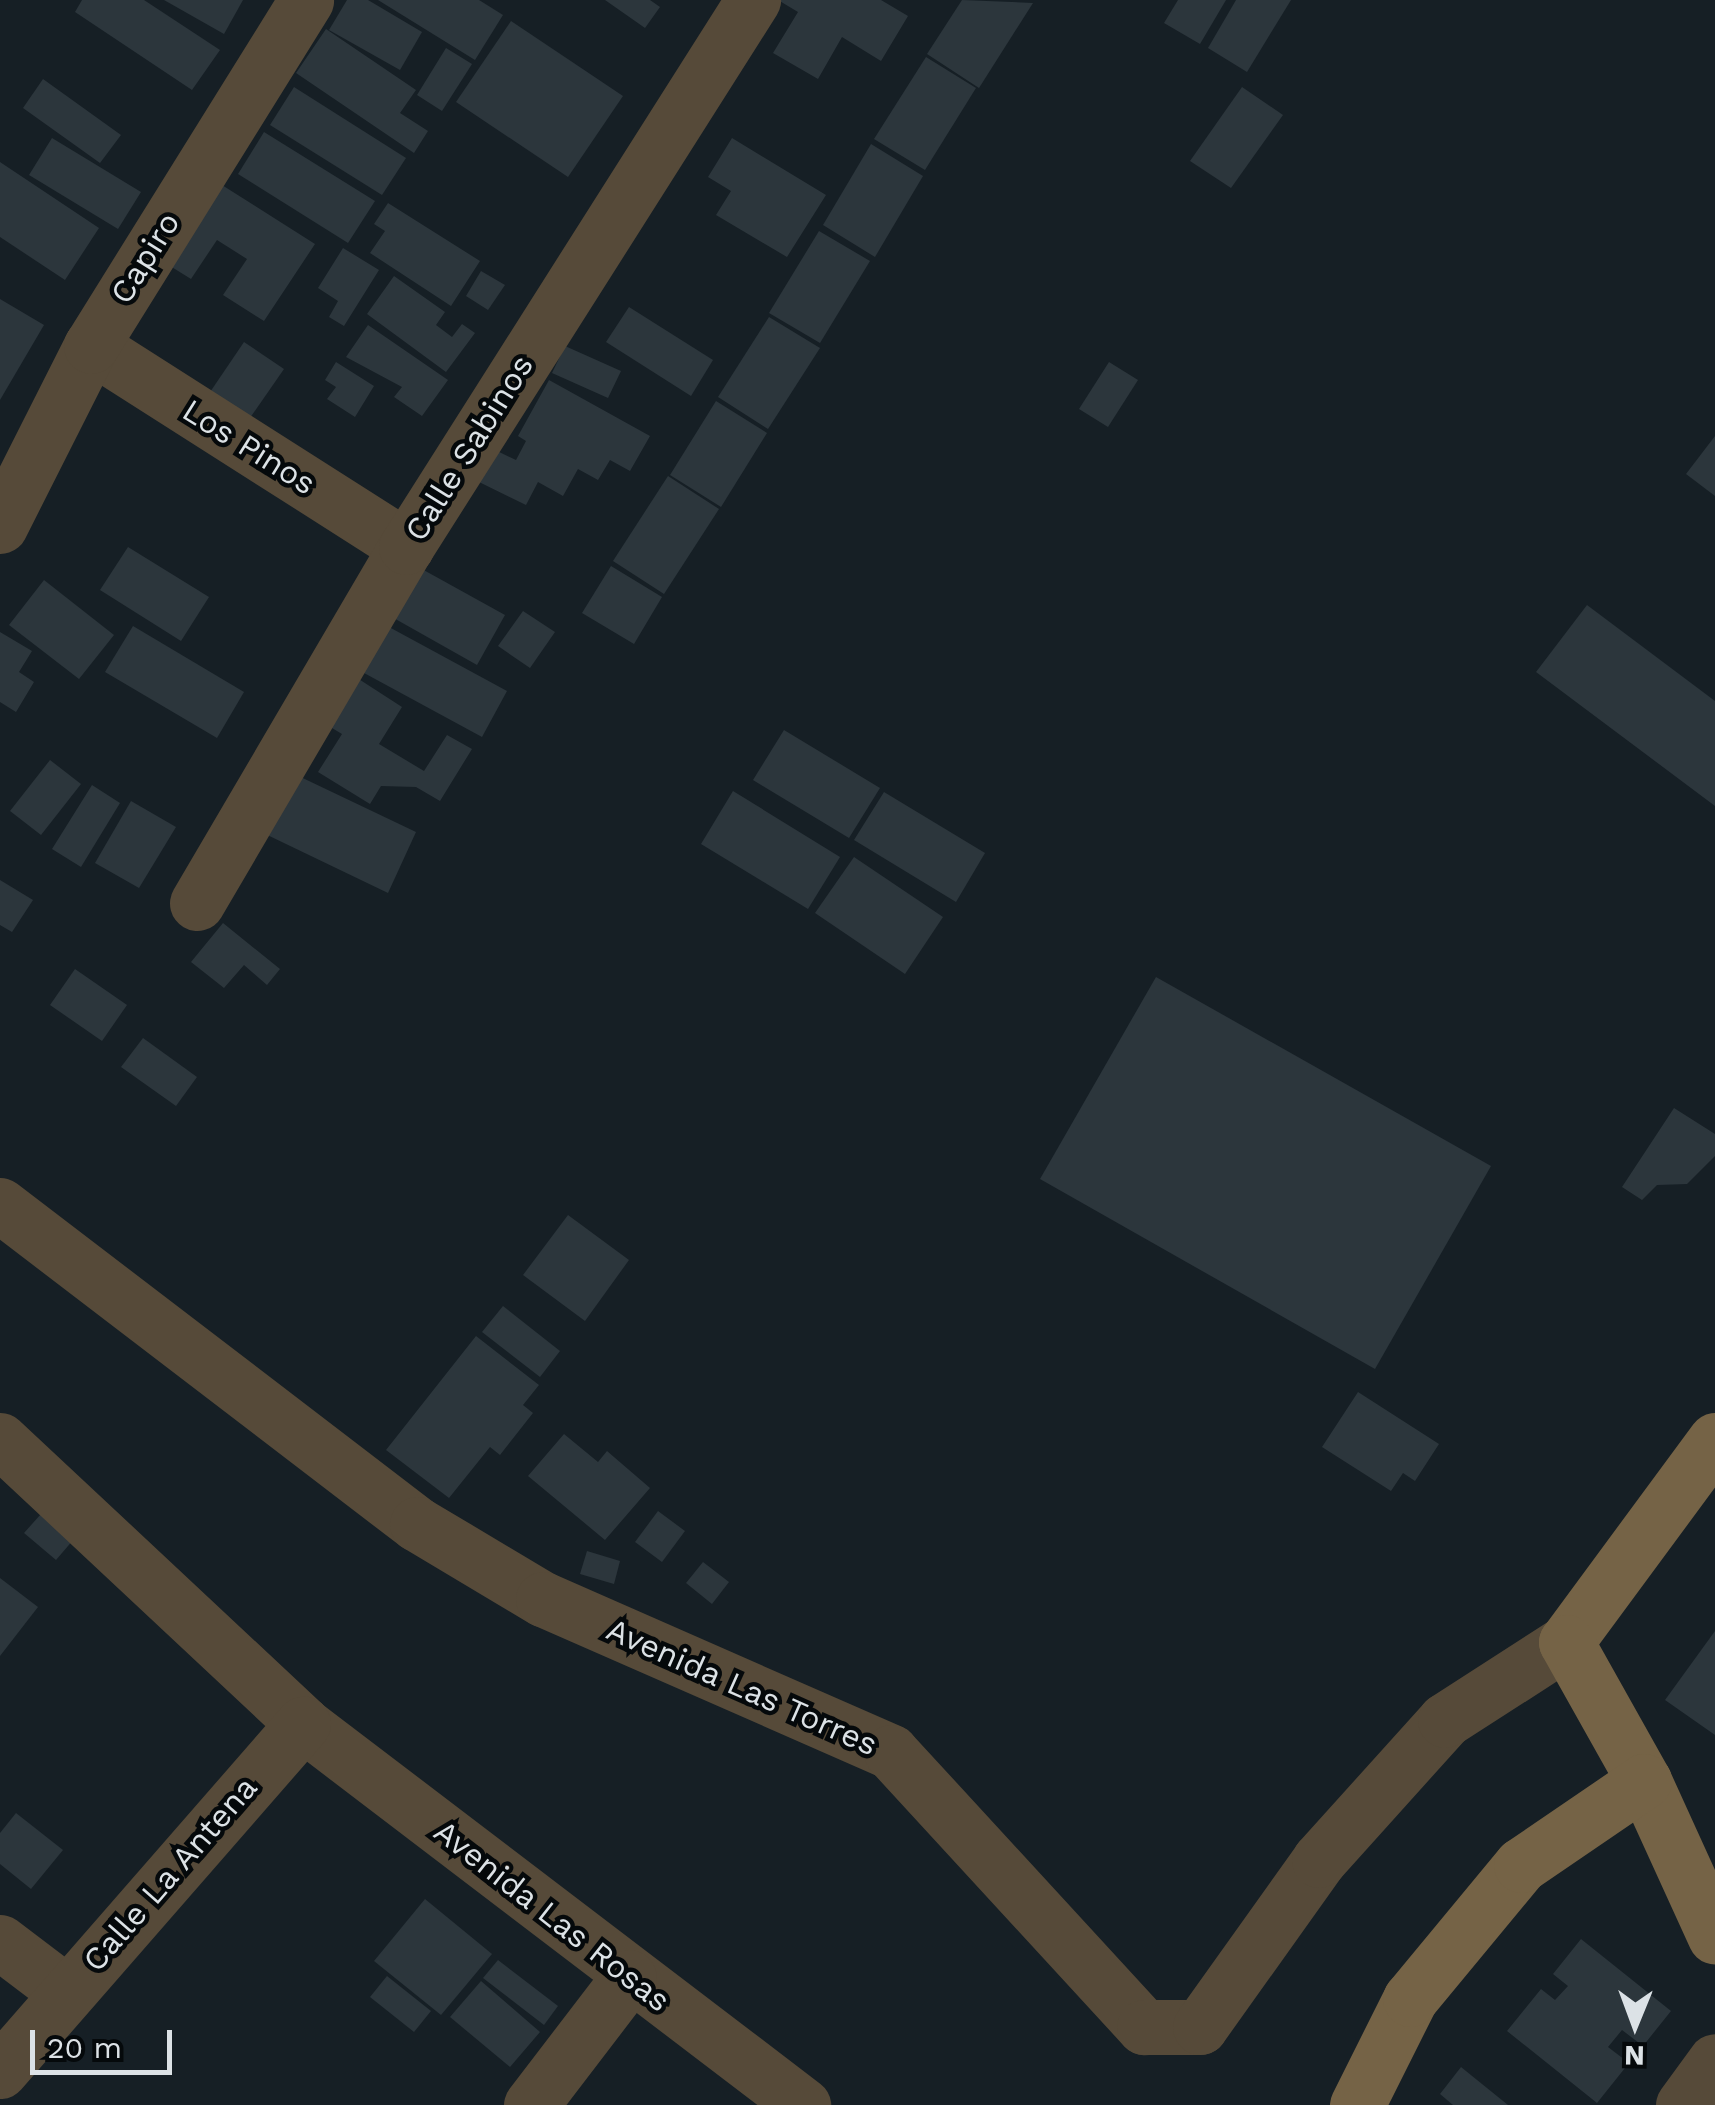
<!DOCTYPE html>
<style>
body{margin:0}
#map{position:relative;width:1715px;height:2105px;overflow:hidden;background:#161f25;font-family:"Work Sans",sans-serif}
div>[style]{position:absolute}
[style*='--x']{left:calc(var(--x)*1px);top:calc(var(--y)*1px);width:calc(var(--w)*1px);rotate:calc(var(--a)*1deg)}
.building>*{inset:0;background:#2c363c}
.street>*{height:55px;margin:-27.5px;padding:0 27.5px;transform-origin:27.5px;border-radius:27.5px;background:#564a39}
.secondary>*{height:55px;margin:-27.5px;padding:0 27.5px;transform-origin:27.5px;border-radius:27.5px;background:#756346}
span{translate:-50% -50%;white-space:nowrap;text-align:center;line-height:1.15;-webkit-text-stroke:9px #05090b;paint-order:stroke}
.street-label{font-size:32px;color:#dce2e6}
.north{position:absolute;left:1585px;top:1975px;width:100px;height:100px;-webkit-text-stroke:8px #05090b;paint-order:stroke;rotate:181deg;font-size:28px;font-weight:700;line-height:40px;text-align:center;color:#dce2e6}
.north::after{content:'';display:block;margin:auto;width:35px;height:45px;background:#dce2e6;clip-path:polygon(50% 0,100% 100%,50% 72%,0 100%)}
.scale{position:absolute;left:30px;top:2030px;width:142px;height:45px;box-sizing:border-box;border:5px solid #dce2e6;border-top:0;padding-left:12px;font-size:30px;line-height:35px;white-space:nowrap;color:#dce2e6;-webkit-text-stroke:8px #05090b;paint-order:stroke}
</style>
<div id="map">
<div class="building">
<i style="clip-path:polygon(82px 0,144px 0,220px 50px,192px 90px,75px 12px)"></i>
<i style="clip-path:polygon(164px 0,243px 0,224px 34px)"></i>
<i style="clip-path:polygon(347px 0,368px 0,422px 32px,400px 70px,329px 30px)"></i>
<i style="clip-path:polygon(378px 0,479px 0,503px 15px,475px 60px)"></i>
<i style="clip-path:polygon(605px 0,650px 0,660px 7px,645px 28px)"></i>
<i style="clip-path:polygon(778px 0,881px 0,908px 16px,881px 61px,842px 37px,818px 79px,773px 53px,798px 12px)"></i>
<i style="clip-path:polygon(962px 0,1033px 3px,979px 88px,927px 54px)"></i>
<i style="clip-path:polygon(1178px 0,1226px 0,1200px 44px,1164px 23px)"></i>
<i style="clip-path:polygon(1236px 0,1291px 0,1247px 72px,1208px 48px)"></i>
<i style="clip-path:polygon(511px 21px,623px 96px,568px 177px,456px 102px)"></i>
<i style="clip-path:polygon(326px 29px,416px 90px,400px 113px,428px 131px,414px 153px,296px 73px)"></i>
<i style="clip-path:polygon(446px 48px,472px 64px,442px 111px,417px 95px)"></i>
<i style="clip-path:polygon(926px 57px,976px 88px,925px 170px,874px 139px)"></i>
<i style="clip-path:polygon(43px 79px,121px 135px,100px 163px,23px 108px)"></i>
<i style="clip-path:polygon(294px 87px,406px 158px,382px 195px,270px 125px)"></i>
<i style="clip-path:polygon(1242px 87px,1283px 115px,1231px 188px,1190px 161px)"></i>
<i style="clip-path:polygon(264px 132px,375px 201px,348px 243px,238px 174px)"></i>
<i style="clip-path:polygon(52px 138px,141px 192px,118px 229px,29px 175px)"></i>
<i style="clip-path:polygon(732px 138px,826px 195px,787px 257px,716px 215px,731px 191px,708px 177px)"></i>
<i style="clip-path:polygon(871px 144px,923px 176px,875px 257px,823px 225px)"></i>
<i style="clip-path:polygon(0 162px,99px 228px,65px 280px,0 237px)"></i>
<i style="clip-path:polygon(214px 180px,315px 244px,264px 321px,223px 295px,247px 259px,217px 240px,191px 279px,162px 261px)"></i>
<i style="clip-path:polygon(388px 203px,480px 261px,451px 306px,370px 253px,385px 231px,374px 224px)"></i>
<i style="clip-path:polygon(819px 231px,870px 261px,820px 343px,769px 313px)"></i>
<i style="clip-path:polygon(343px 248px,379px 270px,344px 326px,329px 317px,338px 301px,318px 288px)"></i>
<i style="clip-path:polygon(481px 271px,505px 285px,488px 310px,466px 296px)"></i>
<i style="clip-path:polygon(394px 276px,445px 312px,436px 325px,452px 337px,462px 324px,475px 333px,446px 372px,367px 314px)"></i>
<i style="clip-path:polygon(0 299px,44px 325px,0 400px)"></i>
<i style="clip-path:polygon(629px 307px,713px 360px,691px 396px,606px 342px)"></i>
<i style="clip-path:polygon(769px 317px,820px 348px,768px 429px,718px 397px)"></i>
<i style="clip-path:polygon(368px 325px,448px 380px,422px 416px,394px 397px,402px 387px,346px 357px)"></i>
<i style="clip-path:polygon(244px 342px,284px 369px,243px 428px,204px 401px)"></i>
<i style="clip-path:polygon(565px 346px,621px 371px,608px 398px,552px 373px)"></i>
<i style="clip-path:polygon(336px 362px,374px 386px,355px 417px,327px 399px,336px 387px,325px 380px)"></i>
<i style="clip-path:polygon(1109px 362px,1138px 380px,1108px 427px,1079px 409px)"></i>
<i style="clip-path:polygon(549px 380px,650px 436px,630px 471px,610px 460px,598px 480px,578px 469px,563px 496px,538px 482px,526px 505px,477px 481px,493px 449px,516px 460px,526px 441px,518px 436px)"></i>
<i style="clip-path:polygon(716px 401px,767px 433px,721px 507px,670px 475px)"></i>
<i style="clip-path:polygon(1715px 436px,1715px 496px,1686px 474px)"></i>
<i style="clip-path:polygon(668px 476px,719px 509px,664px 594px,613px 561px)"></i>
<i style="clip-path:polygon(128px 547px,209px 597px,181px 641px,100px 590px)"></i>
<i style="clip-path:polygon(411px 563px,505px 615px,477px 665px,383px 612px)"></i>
<i style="clip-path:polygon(611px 566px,662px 597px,634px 644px,582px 613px)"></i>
<i style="clip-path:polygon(44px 580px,114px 635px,79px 679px,9px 625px)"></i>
<i style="clip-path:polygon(1587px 605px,1715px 701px,1715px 806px,1536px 672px)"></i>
<i style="clip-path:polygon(523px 611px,555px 632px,530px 668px,498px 646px)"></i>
<i style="clip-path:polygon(378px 621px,507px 691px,482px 737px,353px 667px)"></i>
<i style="clip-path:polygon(133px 626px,244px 692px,217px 738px,105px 672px)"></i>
<i style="clip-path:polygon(0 632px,32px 651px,19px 672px,34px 682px,16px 712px,0 702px)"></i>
<i style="clip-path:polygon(351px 674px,402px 707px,379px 744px,424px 771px,447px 735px,472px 749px,440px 801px,416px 787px,381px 786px,370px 804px,318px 772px,342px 734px,322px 722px)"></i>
<i style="clip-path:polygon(784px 730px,880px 788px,849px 838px,753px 780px)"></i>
<i style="clip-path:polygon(50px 760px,81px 784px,41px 835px,10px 811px)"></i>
<i style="clip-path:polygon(288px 771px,416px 832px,388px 893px,259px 831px)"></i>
<i style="clip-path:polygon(92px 785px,120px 803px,81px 867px,52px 849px)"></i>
<i style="clip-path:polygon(733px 791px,840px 857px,808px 909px,701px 844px)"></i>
<i style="clip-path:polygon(884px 792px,985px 853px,956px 902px,854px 840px)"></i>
<i style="clip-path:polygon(131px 801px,176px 827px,139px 888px,95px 863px)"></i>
<i style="clip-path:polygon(854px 857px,943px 917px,905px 974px,815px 913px)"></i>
<i style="clip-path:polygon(0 880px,33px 900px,12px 932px,0 925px)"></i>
<i style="clip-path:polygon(223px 923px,280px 969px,267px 985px,244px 965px,224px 988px,191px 962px)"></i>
<i style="clip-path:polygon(75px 969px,127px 1005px,102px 1041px,50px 1005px)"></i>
<i style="clip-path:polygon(1156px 977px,1491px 1166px,1375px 1369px,1040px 1179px)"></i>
<i style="clip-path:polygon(143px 1038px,197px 1077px,176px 1106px,121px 1067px)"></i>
<i style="clip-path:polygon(1674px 1108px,1715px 1134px,1715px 1156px,1687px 1184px,1657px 1185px,1642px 1200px,1622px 1187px)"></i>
<i style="clip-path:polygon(568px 1215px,629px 1260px,585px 1321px,523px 1275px)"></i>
<i style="clip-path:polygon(503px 1306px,560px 1351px,540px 1377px,482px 1332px)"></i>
<i style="clip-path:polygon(476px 1336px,539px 1385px,523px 1405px,533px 1413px,500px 1455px,490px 1447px,449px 1498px,386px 1450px)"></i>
<i style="clip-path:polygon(1358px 1392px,1439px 1444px,1415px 1481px,1403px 1473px,1391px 1491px,1322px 1447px)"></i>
<i style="clip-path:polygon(564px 1434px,598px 1462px,607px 1451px,650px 1488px,605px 1540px,528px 1476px)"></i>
<i style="clip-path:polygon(49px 1505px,80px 1532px,56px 1560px,24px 1533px)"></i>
<i style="clip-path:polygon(658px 1511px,685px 1531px,662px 1562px,635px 1542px)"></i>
<i style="clip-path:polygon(587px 1551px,620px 1561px,614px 1584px,580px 1574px)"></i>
<i style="clip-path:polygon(703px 1562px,729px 1582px,712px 1604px,686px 1583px)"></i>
<i style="clip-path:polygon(0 1578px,38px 1607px,0 1656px)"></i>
<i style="clip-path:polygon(1715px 1631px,1715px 1735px,1665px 1700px)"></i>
<i style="clip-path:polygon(16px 1813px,63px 1850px,31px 1889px,0 1864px,0 1833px)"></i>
<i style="clip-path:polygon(425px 1899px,492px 1954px,441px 2015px,374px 1961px)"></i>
<i style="clip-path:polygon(1581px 1939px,1671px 2011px,1643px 2046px,1622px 2030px,1608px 2047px,1629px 2063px,1597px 2103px,1507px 2031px,1541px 1989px,1555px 2000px,1568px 1986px,1553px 1974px)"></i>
<i style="clip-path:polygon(498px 1960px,558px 2006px,544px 2025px,483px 1978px)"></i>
<i style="clip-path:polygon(387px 1976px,431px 2011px,414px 2032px,370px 1997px)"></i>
<i style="clip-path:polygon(481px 1981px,540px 2032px,510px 2067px,450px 2017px)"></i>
<i style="clip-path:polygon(1461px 2067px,1508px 2105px,1453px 2105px,1440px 2094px)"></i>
</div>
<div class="street">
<i style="--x:91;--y:346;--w:374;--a:32.5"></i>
<i style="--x:0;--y:526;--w:202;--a:-63.2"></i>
<i style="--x:91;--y:346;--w:407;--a:-58.1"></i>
<i style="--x:197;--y:903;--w:413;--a:-59.6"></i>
<i style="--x:406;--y:547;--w:648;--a:-57.61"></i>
<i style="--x:0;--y:1205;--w:525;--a:37.42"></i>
<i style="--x:417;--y:1524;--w:147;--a:30.8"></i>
<i style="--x:543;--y:1599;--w:380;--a:23.7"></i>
<i style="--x:891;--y:1752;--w:374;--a:47.4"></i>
<i style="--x:1144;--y:2027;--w:56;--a:0"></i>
<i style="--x:1200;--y:2027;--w:205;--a:-54.5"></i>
<i style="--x:1319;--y:1860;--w:188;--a:-48"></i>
<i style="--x:1445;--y:1720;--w:144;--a:-32.8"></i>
<i style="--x:0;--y:1440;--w:415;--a:43.1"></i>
<i style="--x:303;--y:1724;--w:629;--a:37.31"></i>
<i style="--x:0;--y:1942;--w:83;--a:37.1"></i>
<i style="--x:0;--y:2071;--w:461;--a:-48.9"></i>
<i style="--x:531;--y:2105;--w:161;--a:-52.6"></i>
<i style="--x:1683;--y:2105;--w:54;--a:-54"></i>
</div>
<div class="secondary">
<i style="--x:1715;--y:1440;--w:251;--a:126.4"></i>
<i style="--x:1566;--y:1642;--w:159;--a:60.7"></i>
<i style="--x:1644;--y:1781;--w:171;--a:65.5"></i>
<i style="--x:1357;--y:2105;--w:119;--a:-63.4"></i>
<i style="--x:1410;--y:1999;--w:174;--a:-50.4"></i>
<i style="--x:1521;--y:1865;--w:149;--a:-34.3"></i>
</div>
<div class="street-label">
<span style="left:145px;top:258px;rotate:-58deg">Capiro</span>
<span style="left:249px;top:447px;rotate:32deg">Los Pinos</span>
<span style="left:469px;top:448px;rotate:-58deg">Calle Sabinos</span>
<span style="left:742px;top:1687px;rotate:24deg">Avenida Las Torres</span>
<span style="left:170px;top:1874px;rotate:-49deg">Calle La Antena</span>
<span style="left:552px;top:1916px;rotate:38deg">Avenida Las Rosas</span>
</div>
<div class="north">N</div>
<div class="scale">20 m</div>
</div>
